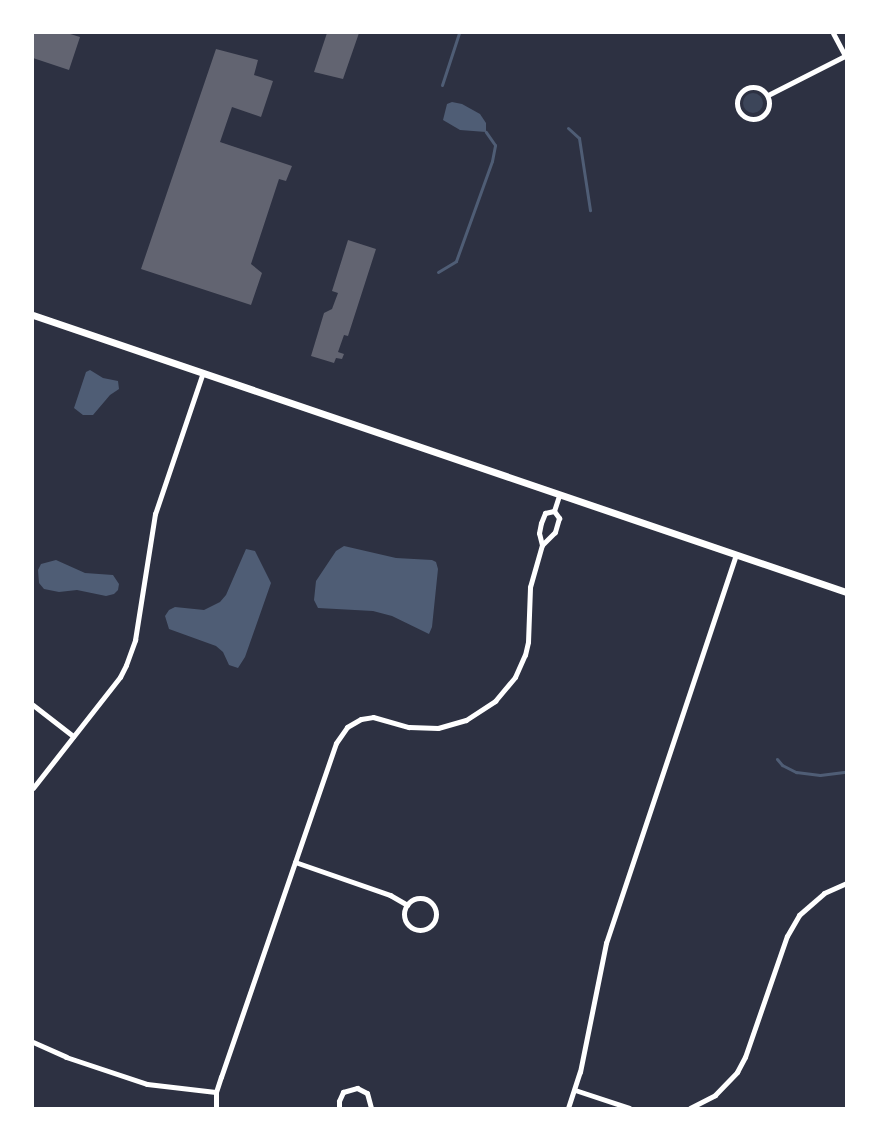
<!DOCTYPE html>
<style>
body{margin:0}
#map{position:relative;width:879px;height:1141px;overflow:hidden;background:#2d3142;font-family:Signika,sans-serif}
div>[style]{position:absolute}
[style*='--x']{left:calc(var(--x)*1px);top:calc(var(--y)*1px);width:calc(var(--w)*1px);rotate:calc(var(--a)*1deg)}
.green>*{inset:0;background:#3c4559}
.round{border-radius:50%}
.water>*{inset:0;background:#4f5d75}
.stream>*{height:3px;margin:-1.5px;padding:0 1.5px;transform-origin:1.5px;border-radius:1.5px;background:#4f5d75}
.building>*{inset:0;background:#626471}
.minor>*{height:5px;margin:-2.5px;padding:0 2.5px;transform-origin:2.5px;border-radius:2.5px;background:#fff}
.minor>.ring{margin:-2.5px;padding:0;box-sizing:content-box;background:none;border:5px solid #fff;border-radius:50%}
.tertiary>*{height:7px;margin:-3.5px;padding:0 3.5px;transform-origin:3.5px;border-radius:3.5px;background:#fff}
span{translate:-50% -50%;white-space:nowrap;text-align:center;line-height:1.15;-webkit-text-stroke:6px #fff;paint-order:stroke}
.frame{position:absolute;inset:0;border:34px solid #fff;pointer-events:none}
</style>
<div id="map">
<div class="green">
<i class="round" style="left:743px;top:93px;width:20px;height:20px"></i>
</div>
<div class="water">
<i style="clip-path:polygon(452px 102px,462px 104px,480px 114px,486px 123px,486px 132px,460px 130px,443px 120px,447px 104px)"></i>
<i style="clip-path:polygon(90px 370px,103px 378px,118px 381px,119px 389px,110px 395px,93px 415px,83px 415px,74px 408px,86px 372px)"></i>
<i style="clip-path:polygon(344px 546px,396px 558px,432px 560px,436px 562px,438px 569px,432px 627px,429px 634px,392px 616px,373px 611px,318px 608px,314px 600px,316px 581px,336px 551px)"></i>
<i style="clip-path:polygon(246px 549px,255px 551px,271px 583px,245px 657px,238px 668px,229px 665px,223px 652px,216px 646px,169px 629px,165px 616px,169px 610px,175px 607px,204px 610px,220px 602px,226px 595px)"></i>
<i style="clip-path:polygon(56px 560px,85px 573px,113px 575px,119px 584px,118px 590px,114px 594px,106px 596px,77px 590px,59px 592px,44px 589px,39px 583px,38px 570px,41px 564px)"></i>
</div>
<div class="stream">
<i style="--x:442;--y:85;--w:55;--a:-71.9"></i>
<i style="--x:568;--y:128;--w:15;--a:42"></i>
<i style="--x:579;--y:138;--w:73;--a:81.3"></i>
<i style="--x:438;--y:272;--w:21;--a:-31"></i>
<i style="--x:456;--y:261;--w:106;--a:-70.2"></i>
<i style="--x:492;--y:161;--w:16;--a:-79"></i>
<i style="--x:495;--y:145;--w:16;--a:-125"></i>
<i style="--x:777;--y:759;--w:8;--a:50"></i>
<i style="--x:782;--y:765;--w:16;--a:27"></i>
<i style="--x:796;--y:772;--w:24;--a:7"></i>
<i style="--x:820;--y:775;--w:26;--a:-7"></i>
</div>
<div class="building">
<i style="clip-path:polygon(33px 33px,67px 33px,80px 37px,69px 70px,33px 58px)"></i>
<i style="clip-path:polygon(327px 33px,359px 33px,343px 79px,314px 72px)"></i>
<i style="clip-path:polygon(216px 49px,258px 60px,254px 75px,273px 81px,261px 117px,232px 107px,220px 142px,292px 166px,286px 181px,279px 179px,251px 264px,262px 273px,251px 305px,141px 269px)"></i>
<i style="clip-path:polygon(348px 240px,376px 249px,348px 336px,344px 335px,338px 352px,344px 354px,342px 359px,336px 358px,334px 363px,311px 356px,324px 313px,332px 309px,338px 293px,332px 291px)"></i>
</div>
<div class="minor">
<i style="--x:833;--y:33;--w:27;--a:62"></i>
<i class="ring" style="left:737px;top:87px;width:27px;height:27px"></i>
<i style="--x:768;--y:95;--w:86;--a:-26.9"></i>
<i style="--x:554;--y:511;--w:9;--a:54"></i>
<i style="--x:559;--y:518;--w:15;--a:106"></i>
<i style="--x:555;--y:532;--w:18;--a:135"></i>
<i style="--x:542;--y:545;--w:12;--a:-104"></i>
<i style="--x:539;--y:533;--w:10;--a:-79"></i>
<i style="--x:541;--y:523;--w:11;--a:-68"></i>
<i style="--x:545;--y:513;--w:9;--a:-13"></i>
<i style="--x:554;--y:511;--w:16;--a:-72"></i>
<i style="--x:33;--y:705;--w:51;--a:37.8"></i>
<i style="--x:33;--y:788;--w:141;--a:-51.9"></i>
<i style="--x:120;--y:677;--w:13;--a:-63"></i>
<i style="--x:126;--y:665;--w:27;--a:-70"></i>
<i style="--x:135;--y:640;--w:128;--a:-81"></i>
<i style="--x:155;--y:514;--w:147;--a:-71.3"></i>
<i style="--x:295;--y:862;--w:101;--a:19.2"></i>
<i style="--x:390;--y:895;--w:20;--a:30"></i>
<i class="ring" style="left:404px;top:898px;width:27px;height:27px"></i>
<i style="--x:33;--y:1042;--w:36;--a:24"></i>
<i style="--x:66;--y:1057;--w:85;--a:18.4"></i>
<i style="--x:147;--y:1084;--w:69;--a:6.6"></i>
<i style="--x:575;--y:1090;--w:57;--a:18.4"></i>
<i style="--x:216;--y:1108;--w:16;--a:-90"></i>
<i style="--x:216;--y:1092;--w:16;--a:-72"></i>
<i style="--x:221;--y:1077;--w:353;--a:-71"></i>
<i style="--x:336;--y:743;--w:19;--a:-55"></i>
<i style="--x:347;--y:727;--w:16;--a:-30"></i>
<i style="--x:361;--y:719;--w:12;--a:-9"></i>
<i style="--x:373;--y:717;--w:37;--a:16"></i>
<i style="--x:409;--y:727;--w:29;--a:2"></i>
<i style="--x:438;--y:728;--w:29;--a:-16"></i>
<i style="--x:466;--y:720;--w:35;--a:-33"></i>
<i style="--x:495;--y:701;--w:31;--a:-50"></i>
<i style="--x:515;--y:677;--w:24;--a:-66"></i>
<i style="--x:525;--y:655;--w:13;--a:-77"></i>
<i style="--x:528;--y:642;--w:55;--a:-87.9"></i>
<i style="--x:530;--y:587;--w:44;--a:-74.1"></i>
<i style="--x:339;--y:1108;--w:7;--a:-90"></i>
<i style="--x:339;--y:1101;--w:10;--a:-66"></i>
<i style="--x:343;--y:1092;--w:15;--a:-16"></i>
<i style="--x:357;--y:1088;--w:11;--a:27"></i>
<i style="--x:367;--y:1093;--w:16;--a:75"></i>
<i style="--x:568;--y:1108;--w:38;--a:-72"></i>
<i style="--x:580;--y:1072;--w:132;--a:-78.6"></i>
<i style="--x:606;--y:943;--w:409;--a:-71.5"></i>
<i style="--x:690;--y:1108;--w:28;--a:-27"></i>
<i style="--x:715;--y:1095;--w:32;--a:-46"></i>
<i style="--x:737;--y:1072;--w:17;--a:-62"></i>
<i style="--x:745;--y:1057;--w:128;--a:-70.9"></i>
<i style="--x:787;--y:936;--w:24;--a:-60"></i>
<i style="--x:799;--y:915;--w:33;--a:-41"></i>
<i style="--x:824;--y:893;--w:24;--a:-24"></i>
</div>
<div class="tertiary">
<i style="--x:33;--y:315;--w:859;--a:18.81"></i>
</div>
<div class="frame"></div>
</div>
